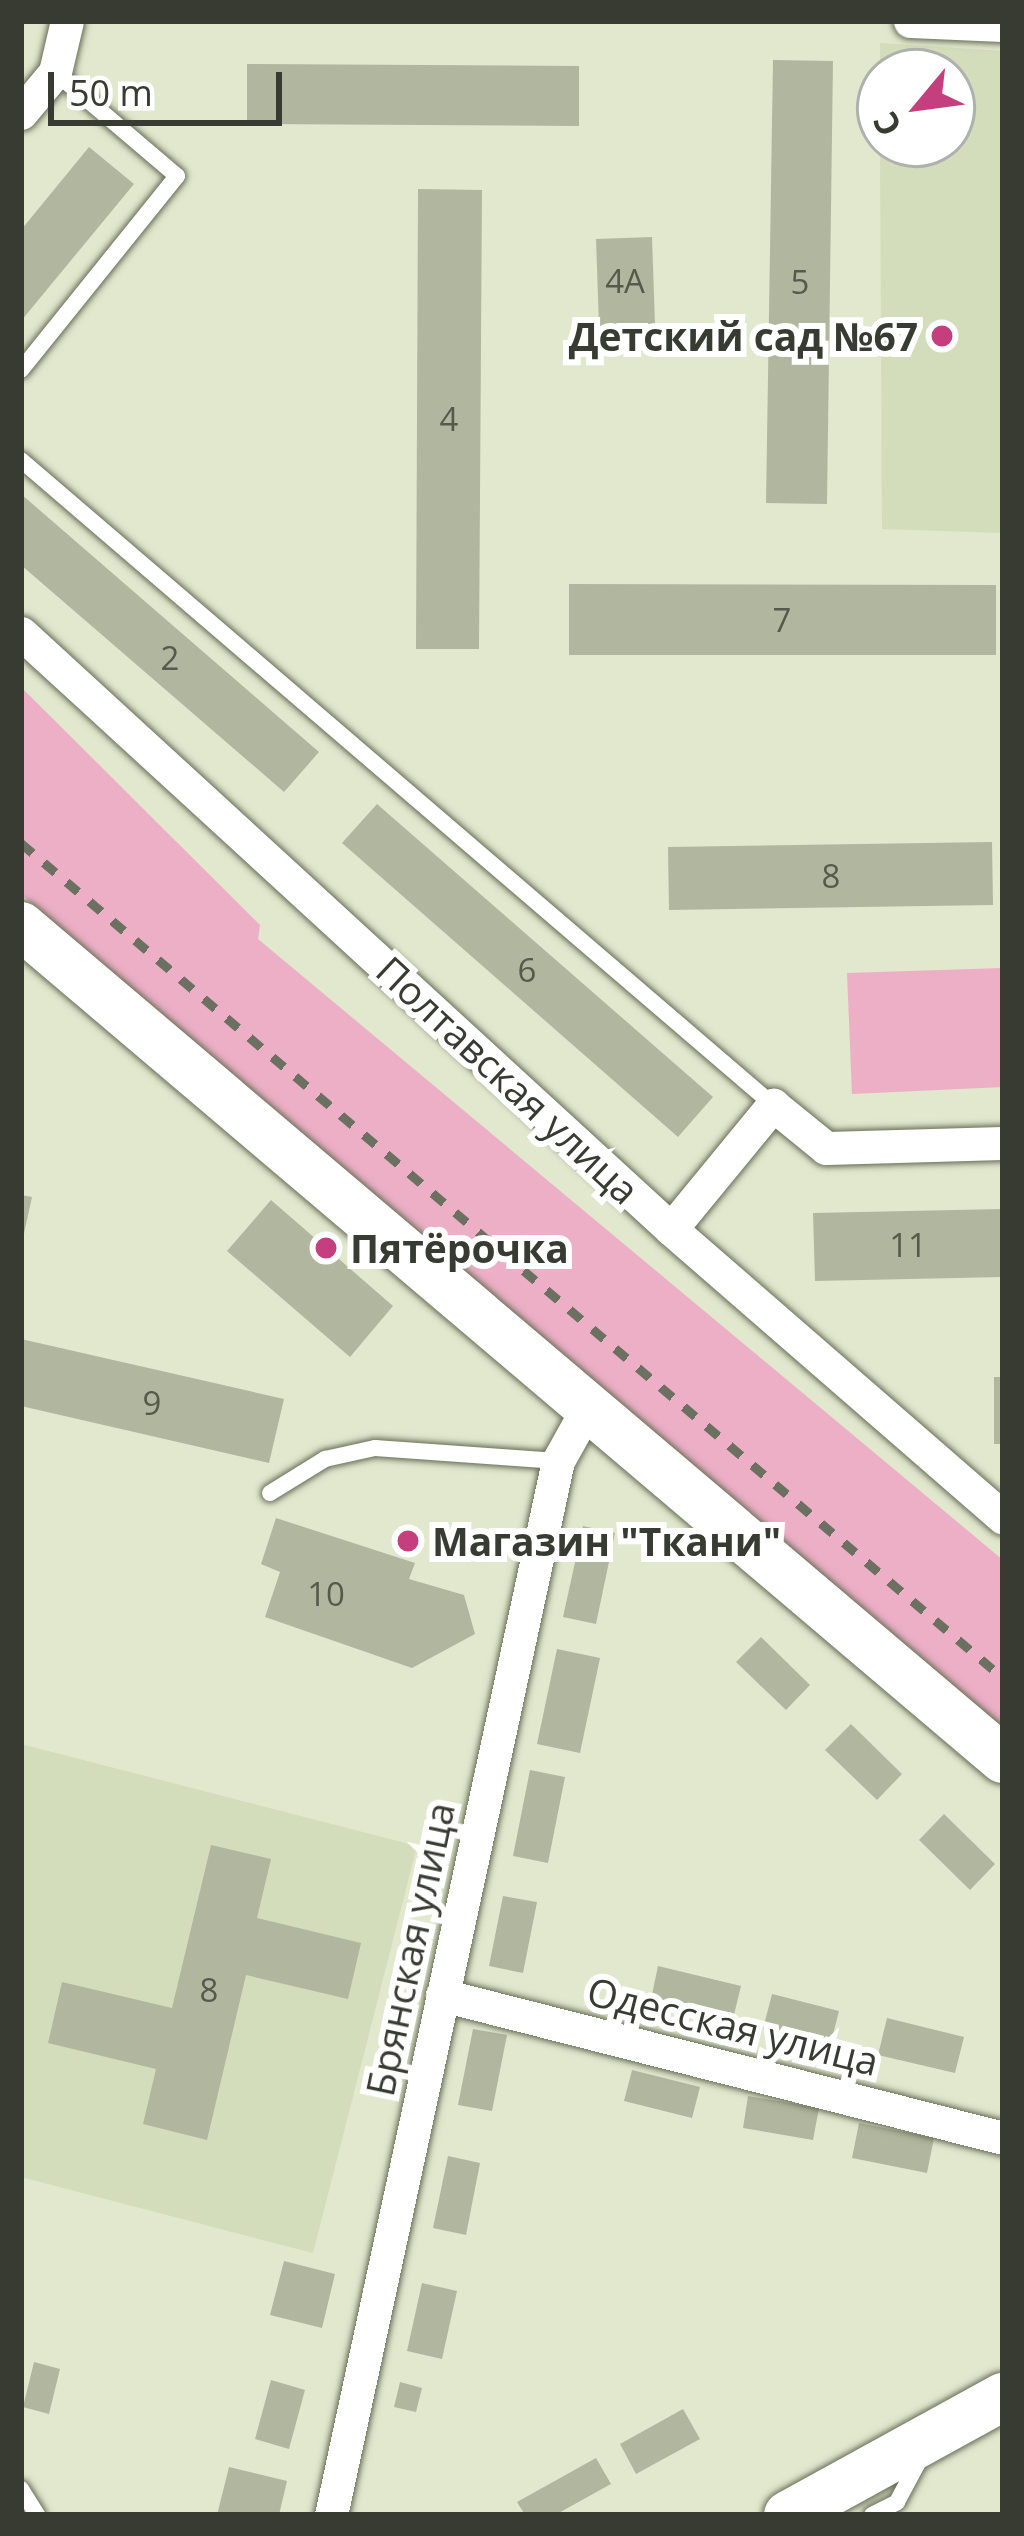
<!DOCTYPE html>
<meta charset="utf-8">
<style>
body{margin:0}
#map{position:relative;width:1024px;height:2536px;overflow:hidden;background:#e1e8ce;font-family:"Open Sans",sans-serif}
div>[style]{position:absolute}
[style*='--x']{left:calc(var(--x)*1px);top:calc(var(--y)*1px);width:calc(var(--w)*1px);rotate:calc(var(--a)*1deg)}
.built>*{inset:0;background:#d3dcbb}
.green>*{inset:0;background:#edafc6}
.building>*{inset:0;background:#b0b79e}
.roads{filter:drop-shadow(0 0 3px #686e57) drop-shadow(0 0 3px #686e57)}
.lane>*{height:16px;margin:-8px;padding:0 8px;transform-origin:8px;border-radius:8px;background:#fff}
.street>*{height:33px;margin:-16.5px;padding:0 16.5px;transform-origin:16.5px;border-radius:16.5px;background:#fff}
.secondary>*{height:48px;margin:-24px;padding:0 24px;transform-origin:24px;border-radius:24px;background:#fff}
.rail>*{height:9px;margin-top:-4.5px;transform-origin:0;background:repeating-linear-gradient(90deg,#6c7061 0 15px,transparent 0 30px)}
.dots>*{width:33px;height:33px;translate:-50% -50%;box-sizing:border-box;border:6px solid #fff;border-radius:50%}
span{translate:-50% -50%;white-space:nowrap;text-align:center;line-height:1.15;-webkit-text-stroke:12px #fff;paint-order:stroke}
.number-label{font-size:33px;color:#565a4c}
.number-label span{-webkit-text-stroke-width:0}
.poi-label{font-size:39px;color:#383b31;font-weight:700}
.right{translate:-100% -50%;text-align:right}
.left{translate:0 -50%;text-align:left}
.street-label{font-size:39px;color:#383b31}
.frame{position:absolute;inset:0;border:24px solid #383b31;pointer-events:none}
.north{position:absolute;left:856px;top:48px;width:120px;height:120px;box-sizing:border-box;background:#fff;border:3px solid #afb1ad;border-radius:50%;rotate:241deg;font-size:33px;font-weight:700;line-height:48px;text-align:center;color:#383b31}
.north::after{content:'';display:block;margin:auto;width:42px;height:54px;background:#c53e7e;clip-path:polygon(50% 0,100% 100%,50% 72%,0 100%)}
.scale{position:absolute;left:48px;top:72px;width:234px;height:54px;box-sizing:border-box;border:6px solid #383b31;border-top:0;padding-left:15px;font-size:36px;line-height:42px;white-space:nowrap;color:#383b31;-webkit-text-stroke:9px #fff;paint-order:stroke}
</style>
<div id="map">
<div class="built">
<i style="clip-path:polygon(880px 43px,1003px 51px,1003px 533px,882px 529px,880px 144px,952px 144px,952px 72px,880px 72px,880px 139px)"></i>
<i style="clip-path:polygon(21px 1744px,417px 1846px,313px 2253px,21px 2177px)"></i>
</div>
<div class="green">
<i style="clip-path:polygon(21px 687px,260px 925px,258px 939px,1003px 1560px,1003px 1738px,21px 894px)"></i>
<i style="clip-path:polygon(1003px 968px,1003px 1087px,852px 1094px,847px 973px)"></i>
</div>
<div class="building">
<i style="clip-path:polygon(773px 60px,833px 61px,827px 504px,766px 503px)"></i>
<i style="clip-path:polygon(247px 64px,579px 66px,579px 126px,247px 124px)"></i>
<i style="clip-path:polygon(89px 147px,134px 184px,21px 321px,21px 230px)"></i>
<i style="clip-path:polygon(418px 189px,482px 190px,479px 649px,416px 649px)"></i>
<i style="clip-path:polygon(652px 237px,655px 324px,599px 326px,596px 239px)"></i>
<i style="clip-path:polygon(21px 494px,319px 752px,284px 792px,21px 565px)"></i>
<i style="clip-path:polygon(569px 584px,996px 585px,996px 655px,569px 655px)"></i>
<i style="clip-path:polygon(377px 804px,713px 1097px,678px 1137px,342px 843px)"></i>
<i style="clip-path:polygon(992px 842px,993px 905px,669px 910px,668px 847px)"></i>
<i style="clip-path:polygon(21px 1195px,32px 1197px,23px 1238px,21px 1238px)"></i>
<i style="clip-path:polygon(271px 1200px,393px 1306px,350px 1357px,227px 1251px)"></i>
<i style="clip-path:polygon(1003px 1209px,1003px 1277px,815px 1281px,813px 1213px)"></i>
<i style="clip-path:polygon(21px 1339px,284px 1399px,269px 1463px,21px 1406px)"></i>
<i style="clip-path:polygon(994px 1377px,1003px 1377px,1003px 1444px,994px 1444px)"></i>
<i style="clip-path:polygon(276px 1518px,415px 1563px,409px 1579px,464px 1595px,475px 1634px,412px 1668px,265px 1617px,280px 1572px,261px 1564px)"></i>
<i style="clip-path:polygon(583px 1526px,615px 1533px,596px 1624px,563px 1617px)"></i>
<i style="clip-path:polygon(761px 1637px,810px 1685px,786px 1710px,736px 1662px)"></i>
<i style="clip-path:polygon(557px 1649px,600px 1658px,580px 1753px,537px 1744px)"></i>
<i style="clip-path:polygon(851px 1724px,902px 1774px,877px 1800px,825px 1750px)"></i>
<i style="clip-path:polygon(530px 1770px,565px 1777px,548px 1863px,513px 1856px)"></i>
<i style="clip-path:polygon(944px 1814px,995px 1864px,970px 1890px,919px 1840px)"></i>
<i style="clip-path:polygon(211px 1845px,271px 1859px,257px 1918px,361px 1943px,348px 1999px,246px 1975px,207px 2140px,143px 2124px,156px 2069px,48px 2043px,62px 1982px,172px 2008px)"></i>
<i style="clip-path:polygon(503px 1896px,537px 1902px,523px 1973px,489px 1966px)"></i>
<i style="clip-path:polygon(658px 1966px,741px 1986px,732px 2023px,650px 2004px)"></i>
<i style="clip-path:polygon(772px 1994px,839px 2011px,830px 2046px,763px 2029px)"></i>
<i style="clip-path:polygon(887px 2018px,964px 2037px,955px 2073px,878px 2055px)"></i>
<i style="clip-path:polygon(473px 2029px,507px 2035px,492px 2111px,458px 2105px)"></i>
<i style="clip-path:polygon(632px 2070px,700px 2087px,692px 2118px,624px 2101px)"></i>
<i style="clip-path:polygon(748px 2096px,819px 2108px,813px 2140px,743px 2128px)"></i>
<i style="clip-path:polygon(859px 2123px,934px 2138px,927px 2173px,852px 2158px)"></i>
<i style="clip-path:polygon(448px 2156px,480px 2163px,466px 2235px,433px 2228px)"></i>
<i style="clip-path:polygon(284px 2261px,335px 2274px,322px 2328px,270px 2315px)"></i>
<i style="clip-path:polygon(422px 2283px,457px 2291px,442px 2359px,407px 2351px)"></i>
<i style="clip-path:polygon(34px 2362px,60px 2369px,49px 2414px,23px 2407px)"></i>
<i style="clip-path:polygon(271px 2380px,305px 2390px,289px 2449px,255px 2439px)"></i>
<i style="clip-path:polygon(400px 2382px,422px 2388px,416px 2412px,394px 2407px)"></i>
<i style="clip-path:polygon(683px 2409px,700px 2439px,636px 2474px,620px 2444px)"></i>
<i style="clip-path:polygon(596px 2458px,611px 2484px,555px 2515px,525px 2515px,517px 2502px)"></i>
<i style="clip-path:polygon(229px 2467px,287px 2481px,279px 2515px,217px 2515px)"></i>
</div>
<div class="roads">
<div class="lane">
<i style="--x:21;--y:370;--w:249;--a:-51.2"></i>
<i style="--x:177;--y:176;--w:160;--a:-139.6"></i>
<i style="--x:21;--y:460;--w:991;--a:40.62"></i>
<i style="--x:270;--y:1493;--w:65;--a:-31.7"></i>
<i style="--x:325;--y:1459;--w:51;--a:-12.4"></i>
<i style="--x:375;--y:1448;--w:183;--a:4.1"></i>
<i style="--x:21;--y:2489;--w:31;--a:58"></i>
<i style="--x:872;--y:2515;--w:28;--a:-27"></i>
<i style="--x:897;--y:2502;--w:49;--a:-61.9"></i>
</div>
<div class="street">
<i style="--x:910;--y:21;--w:93;--a:2.5"></i>
<i style="--x:21;--y:113;--w:53;--a:-50.3"></i>
<i style="--x:55;--y:72;--w:52;--a:-76.8"></i>
<i style="--x:21;--y:633;--w:882;--a:42.52"></i>
<i style="--x:671;--y:1229;--w:440;--a:41"></i>
<i style="--x:671;--y:1229;--w:161;--a:-50.6"></i>
<i style="--x:773;--y:1105;--w:68;--a:39.1"></i>
<i style="--x:826;--y:1148;--w:177;--a:-1.6"></i>
<i style="--x:442;--y:1995;--w:579;--a:14.3"></i>
<i style="--x:331;--y:2515;--w:1078;--a:-77.85"></i>
<i style="--x:558;--y:1461;--w:62;--a:-60.9"></i>
</div>
<div class="secondary">
<i style="--x:21;--y:926;--w:1288;--a:40.31"></i>
<i style="--x:788;--y:2515;--w:245;--a:-28.8"></i>
</div>
</div>
<div class="rail">
<i style="--x:21;--y:843;--w:1289;--a:40.37"></i>
</div>
<div class="dots">
<i style="left:942px;top:336px;background:#c53e7e"></i>
<i style="left:326px;top:1248px;background:#c53e7e"></i>
<i style="left:408px;top:1541px;background:#c53e7e"></i>
</div>
<div class="number-label">
<span style="left:625px;top:281px">4А</span>
<span style="left:800px;top:282px">5</span>
<span style="left:449px;top:419px">4</span>
<span style="left:782px;top:620px">7</span>
<span style="left:170px;top:658px">2</span>
<span style="left:831px;top:876px">8</span>
<span style="left:527px;top:970px">6</span>
<span style="left:908px;top:1245px">11</span>
<span style="left:152px;top:1403px">9</span>
<span style="left:326px;top:1594px">10</span>
<span style="left:209px;top:1990px">8</span>
</div>
<div class="poi-label">
<span class="right" style="left:918px;top:336px">Детский сад №67</span>
<span class="left" style="left:350px;top:1248px">Пятёрочка</span>
<span class="left" style="left:432px;top:1541px">Магазин "Ткани"</span>
</div>
<div class="street-label">
<span style="left:508px;top:1080px;rotate:43deg">Полтавская улица</span>
<span style="left:410px;top:1949px;rotate:-78deg">Брянская улица</span>
<span style="left:733px;top:2026px;rotate:14deg">Одесская улица</span>
</div>
<div class="frame"></div>
<div class="north">С</div>
<div class="scale">50 m</div>
</div>
